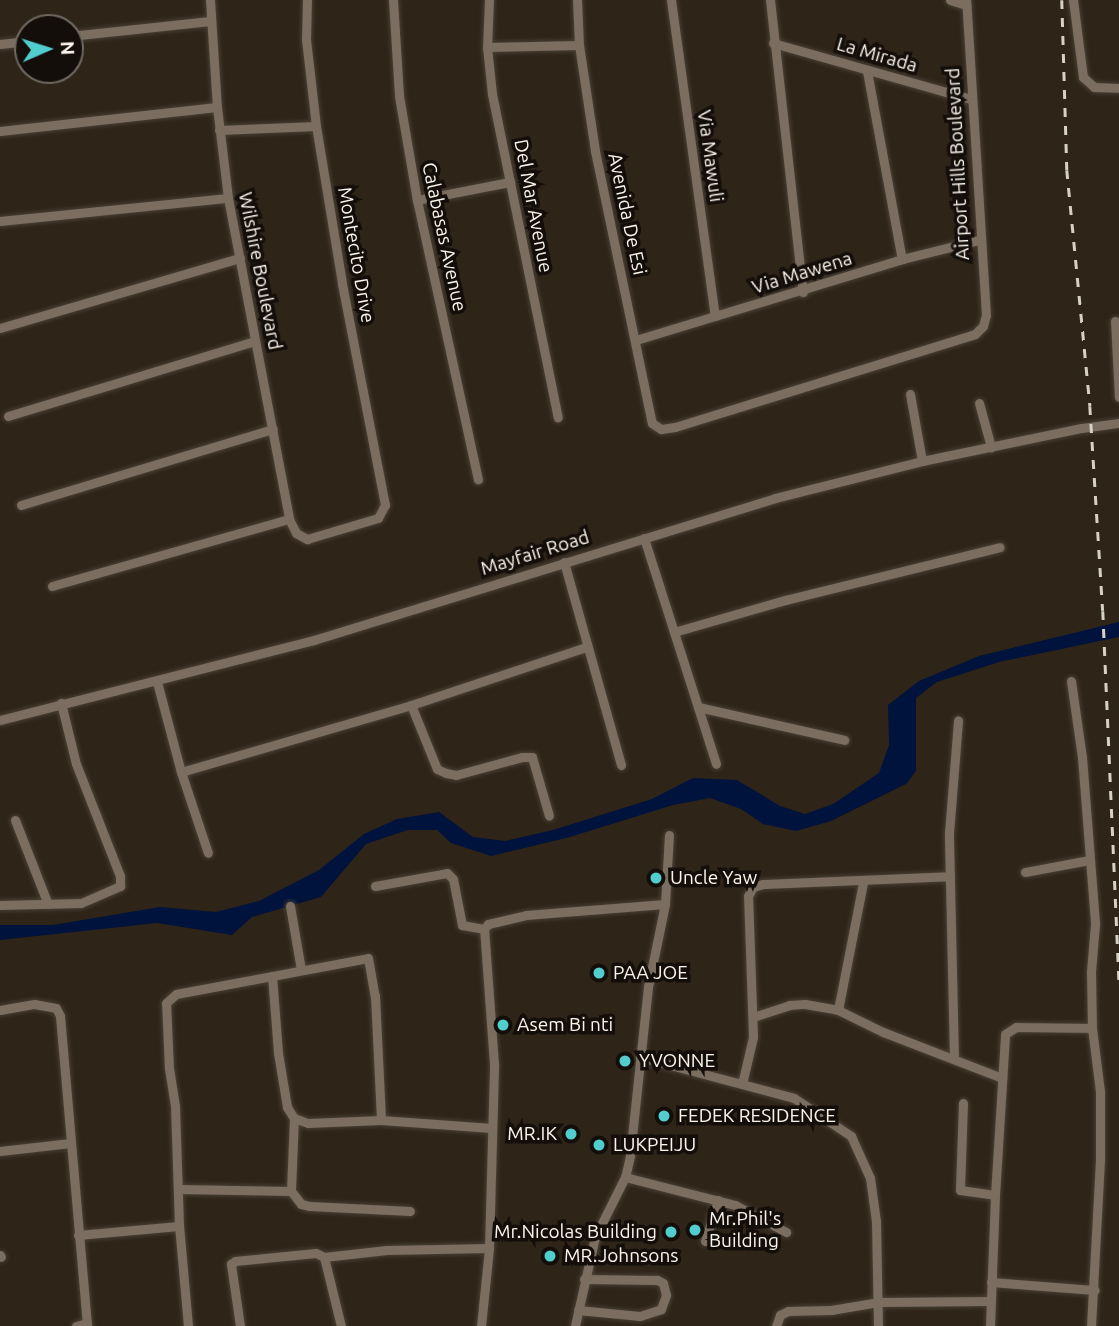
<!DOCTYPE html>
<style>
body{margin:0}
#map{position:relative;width:1119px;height:1326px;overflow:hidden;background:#2f2418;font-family:Ubuntu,sans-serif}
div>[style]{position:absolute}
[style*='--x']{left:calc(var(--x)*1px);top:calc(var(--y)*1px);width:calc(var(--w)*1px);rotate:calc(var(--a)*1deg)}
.water>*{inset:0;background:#00133c}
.roads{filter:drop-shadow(0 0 2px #494036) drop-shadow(0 0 2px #494036)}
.street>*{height:9px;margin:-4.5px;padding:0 4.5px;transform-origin:4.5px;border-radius:4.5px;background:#7b6e60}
.rail>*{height:2.5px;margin-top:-1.25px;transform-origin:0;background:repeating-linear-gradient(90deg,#d7d0c6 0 9px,transparent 0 18px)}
.dots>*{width:19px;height:19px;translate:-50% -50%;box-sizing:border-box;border:4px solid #130e09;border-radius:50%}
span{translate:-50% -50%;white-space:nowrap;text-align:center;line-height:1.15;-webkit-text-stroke:7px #130e09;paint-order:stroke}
.street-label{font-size:19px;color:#fbf4eb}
.poi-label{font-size:19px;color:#fbf4eb}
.left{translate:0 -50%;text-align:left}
.right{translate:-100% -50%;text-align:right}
.north{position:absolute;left:14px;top:14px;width:70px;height:70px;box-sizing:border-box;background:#130e09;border:2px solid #706a63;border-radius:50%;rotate:87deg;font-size:19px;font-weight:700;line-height:28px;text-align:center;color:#fbf4eb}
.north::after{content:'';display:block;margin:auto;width:24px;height:32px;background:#52cdce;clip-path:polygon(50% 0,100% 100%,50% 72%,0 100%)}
</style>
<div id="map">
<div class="water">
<i style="clip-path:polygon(1119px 622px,1119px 637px,999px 662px,937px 682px,916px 698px,916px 771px,906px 784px,831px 821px,796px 831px,763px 824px,741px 809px,710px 798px,673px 805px,570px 837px,491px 856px,451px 843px,437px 830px,408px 830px,366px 844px,321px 897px,252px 917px,232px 935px,157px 923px,0 940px,0 925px,53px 925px,160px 907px,216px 912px,259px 901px,319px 870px,364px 834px,397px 819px,439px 812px,473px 837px,505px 841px,553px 830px,652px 799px,693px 778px,737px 780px,780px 806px,805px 814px,833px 804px,879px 773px,889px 745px,888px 705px,919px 681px,979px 656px)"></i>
</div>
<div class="roads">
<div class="street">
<i style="--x:210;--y:0;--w:107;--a:86.3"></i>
<i style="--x:217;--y:107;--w:92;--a:83.1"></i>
<i style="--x:228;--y:198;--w:327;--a:79.2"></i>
<i style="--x:289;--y:519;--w:16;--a:63"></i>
<i style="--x:296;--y:533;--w:13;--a:29"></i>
<i style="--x:307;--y:539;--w:74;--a:-16.5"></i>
<i style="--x:378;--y:518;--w:15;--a:-62"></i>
<i style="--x:385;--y:505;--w:226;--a:-101"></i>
<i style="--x:342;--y:283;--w:159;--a:-99.4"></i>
<i style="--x:316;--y:126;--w:87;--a:-96.6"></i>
<i style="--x:306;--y:40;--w:40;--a:-88.6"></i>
<i style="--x:393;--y:0;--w:96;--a:86.4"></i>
<i style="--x:399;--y:96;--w:106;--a:80.2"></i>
<i style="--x:417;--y:200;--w:286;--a:77.7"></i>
<i style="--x:489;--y:0;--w:47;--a:92.4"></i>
<i style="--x:487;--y:47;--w:47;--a:83.9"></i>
<i style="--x:492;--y:94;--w:330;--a:78.5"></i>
<i style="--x:577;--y:0;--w:45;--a:87.5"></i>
<i style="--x:579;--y:45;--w:107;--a:81.4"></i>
<i style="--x:595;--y:151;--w:278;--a:78.2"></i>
<i style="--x:652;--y:423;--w:11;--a:34"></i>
<i style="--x:661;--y:429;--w:14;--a:-8"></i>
<i style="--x:675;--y:427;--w:314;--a:-17.2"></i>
<i style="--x:975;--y:334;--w:11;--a:-45"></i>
<i style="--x:983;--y:326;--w:11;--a:-75"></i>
<i style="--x:986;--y:315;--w:316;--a:-93.6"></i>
<i style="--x:671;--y:0;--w:319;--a:82.1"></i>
<i style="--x:770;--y:0;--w:294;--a:83.6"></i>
<i style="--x:950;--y:0;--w:17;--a:17"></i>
<i style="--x:1073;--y:0;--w:78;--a:82.6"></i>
<i style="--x:1083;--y:77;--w:15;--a:42"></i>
<i style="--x:1094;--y:87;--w:25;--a:2"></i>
<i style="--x:70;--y:36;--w:141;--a:-6.1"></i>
<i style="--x:773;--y:43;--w:206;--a:15.8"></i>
<i style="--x:0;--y:44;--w:28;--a:-6"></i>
<i style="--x:487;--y:47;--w:92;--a:-1.2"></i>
<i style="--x:867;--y:71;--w:191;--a:79.5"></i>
<i style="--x:219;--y:130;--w:97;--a:-2.4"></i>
<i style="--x:0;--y:131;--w:218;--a:-6.3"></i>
<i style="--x:417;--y:200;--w:95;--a:-11"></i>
<i style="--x:0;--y:221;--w:229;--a:-5.8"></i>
<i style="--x:1115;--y:321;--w:76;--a:87"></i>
<i style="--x:0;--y:328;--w:250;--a:-16.3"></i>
<i style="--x:636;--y:340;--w:278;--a:-16.9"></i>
<i style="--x:902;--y:259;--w:79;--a:-13.9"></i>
<i style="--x:910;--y:394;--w:68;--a:79.8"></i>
<i style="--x:979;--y:403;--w:46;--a:74.7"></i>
<i style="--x:8;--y:416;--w:258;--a:-16.9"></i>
<i style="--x:21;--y:505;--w:263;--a:-16.8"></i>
<i style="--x:644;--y:538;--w:237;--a:72.3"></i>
<i style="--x:564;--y:562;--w:211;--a:74.3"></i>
<i style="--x:52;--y:586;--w:246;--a:-15.8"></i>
<i style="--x:674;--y:632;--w:116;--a:-16.1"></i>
<i style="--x:785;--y:600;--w:221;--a:-13.8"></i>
<i style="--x:1071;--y:681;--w:77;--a:81.8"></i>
<i style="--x:1082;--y:757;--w:168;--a:85.5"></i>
<i style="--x:1095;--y:924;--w:48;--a:94.8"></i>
<i style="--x:1091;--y:972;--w:56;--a:89"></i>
<i style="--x:1092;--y:1028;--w:64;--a:82.8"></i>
<i style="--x:1100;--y:1091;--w:69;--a:90"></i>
<i style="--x:1100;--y:1160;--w:166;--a:93.1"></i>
<i style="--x:157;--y:682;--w:93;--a:75.1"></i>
<i style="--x:181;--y:772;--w:85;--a:71.6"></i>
<i style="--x:411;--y:705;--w:69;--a:67.9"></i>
<i style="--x:437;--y:769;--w:10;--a:24"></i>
<i style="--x:446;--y:773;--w:10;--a:11"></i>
<i style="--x:456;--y:775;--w:68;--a:-15.3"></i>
<i style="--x:522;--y:757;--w:10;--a:0"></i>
<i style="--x:532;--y:757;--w:61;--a:73.9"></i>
<i style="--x:698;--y:707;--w:150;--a:12.7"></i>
<i style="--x:0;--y:720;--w:324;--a:-14.3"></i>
<i style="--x:314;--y:640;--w:482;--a:-17.1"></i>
<i style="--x:775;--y:498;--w:152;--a:-14.1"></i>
<i style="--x:922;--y:461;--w:163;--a:-11.7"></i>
<i style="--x:1082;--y:428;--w:37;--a:-8"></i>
<i style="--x:181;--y:772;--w:240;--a:-16.2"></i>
<i style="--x:411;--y:705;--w:184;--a:-18.3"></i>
<i style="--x:15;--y:820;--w:90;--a:68.6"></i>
<i style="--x:1025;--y:872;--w:65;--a:-10.6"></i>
<i style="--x:375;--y:886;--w:73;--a:-10.2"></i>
<i style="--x:447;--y:873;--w:8;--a:45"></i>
<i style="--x:453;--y:879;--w:47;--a:78.9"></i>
<i style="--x:462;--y:925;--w:22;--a:10"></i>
<i style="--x:484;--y:929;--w:6;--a:-51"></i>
<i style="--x:488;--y:924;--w:39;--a:-13"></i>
<i style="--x:526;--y:915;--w:139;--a:-4.5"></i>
<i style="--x:665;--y:904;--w:85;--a:101.6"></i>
<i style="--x:648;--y:987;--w:170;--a:96.1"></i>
<i style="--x:630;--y:1156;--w:22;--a:103"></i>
<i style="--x:625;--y:1177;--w:67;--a:116.6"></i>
<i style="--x:595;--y:1237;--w:91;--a:102.7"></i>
<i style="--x:665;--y:904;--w:69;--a:-86.7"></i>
<i style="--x:0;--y:905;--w:81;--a:-1.4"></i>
<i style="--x:81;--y:903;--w:43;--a:-23.6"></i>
<i style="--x:120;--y:886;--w:10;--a:-90"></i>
<i style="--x:120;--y:876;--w:120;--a:-111.4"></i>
<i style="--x:76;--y:764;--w:63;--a:-103.8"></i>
<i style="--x:290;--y:906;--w:65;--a:80.2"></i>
<i style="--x:272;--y:976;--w:77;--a:85.5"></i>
<i style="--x:278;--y:1053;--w:55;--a:80.5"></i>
<i style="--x:287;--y:1107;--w:13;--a:58"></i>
<i style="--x:294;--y:1118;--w:73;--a:92.4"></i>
<i style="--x:291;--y:1191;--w:16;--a:52"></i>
<i style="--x:301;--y:1204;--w:9;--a:13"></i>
<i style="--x:310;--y:1206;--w:100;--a:2.9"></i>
<i style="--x:0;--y:1010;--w:35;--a:-10"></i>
<i style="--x:34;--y:1004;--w:22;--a:10"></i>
<i style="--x:56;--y:1008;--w:9;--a:63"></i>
<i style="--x:60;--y:1016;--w:311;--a:85"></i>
<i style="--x:838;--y:1010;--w:130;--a:-78.9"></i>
<i style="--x:753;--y:1017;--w:38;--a:-18"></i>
<i style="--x:789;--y:1005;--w:16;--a:-4"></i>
<i style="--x:805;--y:1004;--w:34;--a:10"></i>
<i style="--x:838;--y:1010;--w:50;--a:26.1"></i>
<i style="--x:883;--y:1032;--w:128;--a:21.1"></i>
<i style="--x:640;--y:1057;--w:159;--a:14.9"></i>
<i style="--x:794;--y:1098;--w:69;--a:33.7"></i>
<i style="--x:851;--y:1136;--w:46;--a:65.7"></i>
<i style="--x:870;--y:1178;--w:43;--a:82.1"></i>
<i style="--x:876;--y:1221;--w:105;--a:88.9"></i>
<i style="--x:954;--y:1059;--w:226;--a:-91.3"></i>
<i style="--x:949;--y:833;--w:113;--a:-85.4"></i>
<i style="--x:742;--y:1084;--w:48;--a:-76.8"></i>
<i style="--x:753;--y:1037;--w:141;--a:-92"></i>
<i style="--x:748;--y:896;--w:10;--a:-61"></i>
<i style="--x:753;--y:887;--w:10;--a:-17"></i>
<i style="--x:763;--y:884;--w:187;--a:-2.4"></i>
<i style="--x:963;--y:1103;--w:87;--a:92"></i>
<i style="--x:960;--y:1190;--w:35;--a:8"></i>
<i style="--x:294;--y:1118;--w:15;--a:20"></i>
<i style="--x:308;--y:1123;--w:73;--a:-2.4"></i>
<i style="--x:381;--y:1120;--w:111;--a:4.1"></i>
<i style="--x:0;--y:1151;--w:71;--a:-6.4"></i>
<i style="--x:625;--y:1177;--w:114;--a:14.3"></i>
<i style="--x:735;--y:1205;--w:58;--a:27.9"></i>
<i style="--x:179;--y:1189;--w:112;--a:1"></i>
<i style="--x:78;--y:1235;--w:101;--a:-5.1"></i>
<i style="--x:705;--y:1241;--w:43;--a:-72.4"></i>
<i style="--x:0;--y:1255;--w:2;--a:63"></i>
<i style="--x:324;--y:1257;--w:63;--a:-6.3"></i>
<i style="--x:387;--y:1250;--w:102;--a:-1.1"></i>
<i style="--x:991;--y:1282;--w:104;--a:4.4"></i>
<i style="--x:578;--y:1310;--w:62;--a:5.5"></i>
<i style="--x:640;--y:1316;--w:22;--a:-18"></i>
<i style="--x:661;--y:1309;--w:15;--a:-70"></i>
<i style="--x:666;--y:1295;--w:12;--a:-104"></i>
<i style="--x:663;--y:1283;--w:7;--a:-153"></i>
<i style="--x:657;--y:1280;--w:73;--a:-179.2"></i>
<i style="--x:76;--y:1326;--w:11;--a:-15"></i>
<i style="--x:188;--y:1326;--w:100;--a:-95.1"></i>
<i style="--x:179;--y:1226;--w:120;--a:-91.9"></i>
<i style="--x:175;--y:1106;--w:38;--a:-99"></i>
<i style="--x:169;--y:1068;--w:65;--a:-92.6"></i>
<i style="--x:166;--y:1003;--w:13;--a:-42"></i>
<i style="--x:176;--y:994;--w:195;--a:-10.6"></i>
<i style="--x:368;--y:958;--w:39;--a:80"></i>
<i style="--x:375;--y:996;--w:124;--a:87.2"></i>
<i style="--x:240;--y:1326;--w:63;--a:-98.3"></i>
<i style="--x:231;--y:1264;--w:5;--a:-37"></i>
<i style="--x:235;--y:1261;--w:81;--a:-5.6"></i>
<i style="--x:316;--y:1253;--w:9;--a:27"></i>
<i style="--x:324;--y:1257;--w:71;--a:76.2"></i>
<i style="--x:481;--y:1326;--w:78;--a:-84.1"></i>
<i style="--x:489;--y:1248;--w:184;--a:-88.4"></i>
<i style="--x:494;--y:1064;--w:135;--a:-94.2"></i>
<i style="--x:776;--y:1326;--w:12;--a:-70"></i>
<i style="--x:780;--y:1315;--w:9;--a:-27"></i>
<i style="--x:788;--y:1311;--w:43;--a:-1.3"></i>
<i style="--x:831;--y:1310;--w:49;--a:-9.5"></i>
<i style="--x:879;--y:1302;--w:111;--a:-0.5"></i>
<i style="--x:990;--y:1326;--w:131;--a:-87.8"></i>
<i style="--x:995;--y:1195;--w:161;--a:-86.4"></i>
<i style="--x:1005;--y:1034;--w:13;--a:-32"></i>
<i style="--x:1016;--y:1027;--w:76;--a:0.8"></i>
</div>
</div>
<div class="rail">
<i style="--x:1062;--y:0;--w:170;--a:88.3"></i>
<i style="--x:1067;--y:170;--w:237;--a:84.4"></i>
<i style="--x:1090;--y:406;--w:205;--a:86.4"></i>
<i style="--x:1103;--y:611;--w:372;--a:87.5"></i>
</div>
<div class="dots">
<i style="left:656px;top:878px;background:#52cdce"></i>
<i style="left:599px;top:973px;background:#52cdce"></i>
<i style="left:503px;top:1025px;background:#52cdce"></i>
<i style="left:625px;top:1061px;background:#52cdce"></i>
<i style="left:664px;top:1116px;background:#52cdce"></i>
<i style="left:571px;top:1134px;background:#52cdce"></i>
<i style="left:599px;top:1145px;background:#52cdce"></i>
<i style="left:695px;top:1230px;background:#52cdce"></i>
<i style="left:671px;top:1232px;background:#52cdce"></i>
<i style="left:550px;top:1256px;background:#52cdce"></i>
</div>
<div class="street-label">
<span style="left:877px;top:55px;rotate:16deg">La Mirada</span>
<span style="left:710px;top:156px;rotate:82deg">Via Mawuli</span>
<span style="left:958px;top:164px;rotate:-93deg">Airport Hills Boulevard</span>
<span style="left:533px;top:206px;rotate:79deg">Del Mar Avenue</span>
<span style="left:627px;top:214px;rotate:78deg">Avenida De Esi</span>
<span style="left:444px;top:237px;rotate:78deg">Calabasas Avenue</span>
<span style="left:356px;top:255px;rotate:80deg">Montecito Drive</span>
<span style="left:260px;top:271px;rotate:79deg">Wilshire Boulevard</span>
<span style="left:802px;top:273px;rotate:-17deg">Via Mawena</span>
<span style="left:535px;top:553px;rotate:-17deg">Mayfair Road</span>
</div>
<div class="poi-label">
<span class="left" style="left:670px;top:878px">Uncle Yaw</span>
<span class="left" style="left:613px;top:973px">PAA JOE</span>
<span class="left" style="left:517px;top:1025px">Asem Bi nti</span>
<span class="left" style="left:639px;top:1061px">YVONNE</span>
<span class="left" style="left:678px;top:1116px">FEDEK RESIDENCE</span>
<span class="right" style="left:557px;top:1134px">MR.IK</span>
<span class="left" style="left:613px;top:1145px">LUKPEIJU</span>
<span class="left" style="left:709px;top:1230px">Mr.Phil's<br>Building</span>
<span class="right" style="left:657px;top:1232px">Mr.Nicolas Building</span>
<span class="left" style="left:564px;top:1256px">MR.Johnsons</span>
</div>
<div class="north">N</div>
</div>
